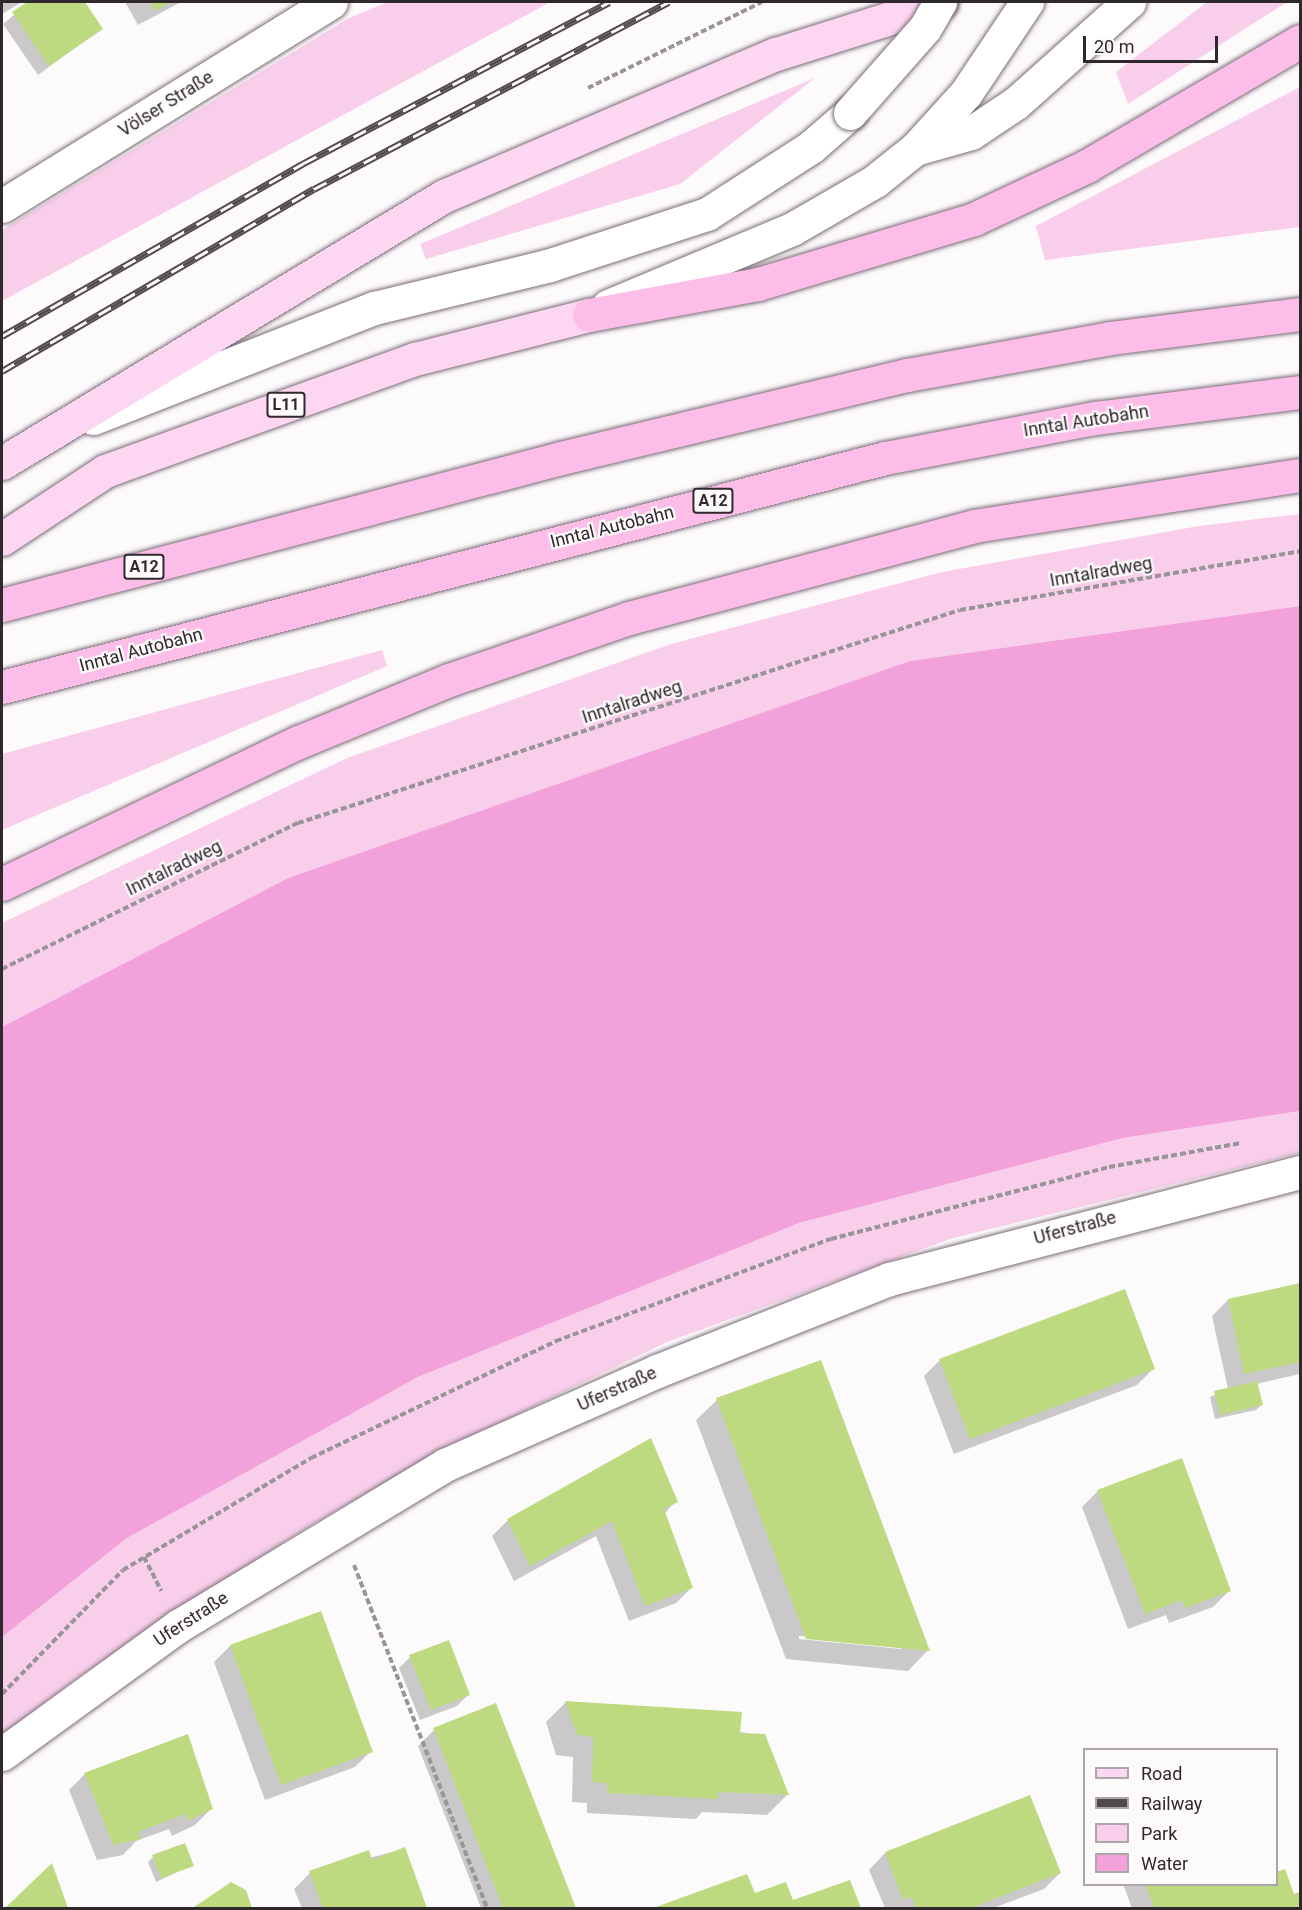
<!DOCTYPE html>
<meta charset="utf-8">
<style>
body{margin:0}
#map{position:relative;width:1302px;height:1910px;overflow:hidden;background:#fdfafc;font-family:Roboto,sans-serif}
div>[style]{position:absolute}
[style*='--x']{left:calc(var(--x)*1px);top:calc(var(--y)*1px);width:calc(var(--w)*1px);rotate:calc(var(--a)*1deg)}
.green>*{inset:0;background:#f8ceea}
.water>*{inset:0;background:#f2a1da}
.shadow>*{inset:0;background:#0003}
.building>*{inset:0;background:#beda81}
.path>*{height:4px;margin-top:-2px;transform-origin:0;background:repeating-linear-gradient(90deg,#989497 0 6px,transparent 0 9px)}
.roads{filter:drop-shadow(0 0 2px #7b6d76) drop-shadow(0 0 2px #7b6d76)}
.street>*{height:33px;margin:-16.5px;padding:0 16.5px;transform-origin:16.5px;border-radius:16.5px;background:#fff}
.secondary>*{height:33px;margin:-16.5px;padding:0 16.5px;transform-origin:16.5px;border-radius:16.5px;background:#fff}
.primary>*{height:33px;margin:-16.5px;padding:0 16.5px;transform-origin:16.5px;border-radius:16.5px;background:#fdd7f1}
.highway>*{height:33px;margin:-16.5px;padding:0 16.5px;transform-origin:16.5px;border-radius:16.5px;background:#fcbde8}
.rail>*{height:7px;margin-top:-3.5px;transform-origin:0;background:repeating-linear-gradient(90deg,#fdfafc 0 14px,#514b4f 0 28px);box-sizing:border-box;border-block:2px solid #514b4f}
.bridges{filter:drop-shadow(0 0 2px #7b6d76) drop-shadow(0 0 2px #7b6d76)}
.secondary-bridge>*{height:33px;margin:-16.5px;padding:0 16.5px;transform-origin:16.5px;border-radius:16.5px;background:#fff}
span{translate:-50% -50%;white-space:nowrap;text-align:center;line-height:1.15;-webkit-text-stroke:4.5px #fdfafc;paint-order:stroke}
.shield-label span{padding:2px 4px;background:#fdfafc;border:2px solid;border-radius:4px;-webkit-text-stroke-width:0}
.shield-label{font-size:16px;color:#2f292d;font-weight:700}
.street-label{font-size:18px;color:#2f292d}
.frame{position:absolute;inset:0;border:3px solid #2f292d;pointer-events:none}
.legend{position:absolute;left:1083px;top:1748px;width:195px;height:138px;box-sizing:border-box;background:#fdfafc;border:2px solid #aba6a9;margin:0;padding:8px 10px;list-style:none;font-size:18px;color:#2f292d}
.legend li{display:flex;align-items:center;gap:12px;height:30px}
.legend b{width:30px;border:2px solid #aba6a9}
.scale{position:absolute;left:1083px;top:36px;width:135px;height:27px;box-sizing:border-box;border:3px solid #2f292d;border-top:0;padding-left:8px;font-size:18px;line-height:21px;white-space:nowrap;color:#2f292d;-webkit-text-stroke:4px #fdfafc;paint-order:stroke}
</style>
<div id="map">
<div class="green">
<i style="clip-path:polygon(388px 2px,550px 2px,2px 301px,2px 230px,349px 18px)"></i>
<i style="clip-path:polygon(1207px 2px,1287px 2px,1128px 104px,1116px 72px)"></i>
<i style="clip-path:polygon(815px 78px,680px 184px,426px 259px,420px 244px)"></i>
<i style="clip-path:polygon(1300px 87px,1300px 227px,1045px 260px,1036px 226px)"></i>
<i style="clip-path:polygon(1300px 514px,1300px 606px,910px 661px,288px 878px,2px 1027px,2px 923px,347px 758px,671px 644px,942px 572px,1199px 526px)"></i>
<i style="clip-path:polygon(382px 650px,387px 666px,2px 830px,2px 754px)"></i>
<i style="clip-path:polygon(1300px 1111px,1300px 1153px,950px 1239px,667px 1342px,434px 1454px,299px 1532px,81px 1675px,2px 1736px,2px 1637px,127px 1538px,418px 1377px,799px 1223px,1123px 1138px)"></i>
</div>
<div class="water">
<i style="clip-path:polygon(1300px 606px,1300px 1111px,1123px 1138px,799px 1223px,418px 1377px,127px 1538px,2px 1637px,2px 1027px,288px 878px,910px 661px)"></i>
</div>
<div class="shadow">
<i style="clip-path:polygon(2px 2px,22px 2px,2px 14px)"></i>
<i style="clip-path:polygon(30px 2px,83px 2px,102px 28px,38px 75px,3px 24px)"></i>
<i style="clip-path:polygon(125px 2px,181px 2px,138px 25px)"></i>
<i style="clip-path:polygon(1300px 1285px,1300px 1374px,1256px 1384px,1261px 1405px,1256px 1410px,1215px 1419px,1210px 1397px,1228px 1389px,1212px 1316px,1228px 1300px)"></i>
<i style="clip-path:polygon(940px 1360px,1153px 1369px,1137px 1385px,954px 1454px,924px 1376px)"></i>
<i style="clip-path:polygon(evenodd,717px 1400px,928px 1650px,908px 1671px,786px 1659px,696px 1420px,717px 1400px,799px 1636px,901px 1646px,901px 1649px,799px 1639px,799px 1636px)"></i>
<i style="clip-path:polygon(1098px 1491px,1230px 1590px,1213px 1607px,1169px 1623px,1166px 1615px,1128px 1629px,1082px 1507px)"></i>
<i style="clip-path:polygon(676px 1501px,664px 1514px,692px 1587px,676px 1603px,629px 1621px,596px 1536px,514px 1581px,492px 1536px,508px 1520px)"></i>
<i style="clip-path:polygon(320px 1613px,371px 1751px,355px 1767px,265px 1800px,214px 1662px,230px 1646px)"></i>
<i style="clip-path:polygon(410px 1657px,468px 1695px,457px 1706px,420px 1720px,399px 1668px)"></i>
<i style="clip-path:polygon(566px 1702px,764px 1736px,787px 1795px,767px 1815px,702px 1812px,696px 1819px,587px 1813px,587px 1803px,572px 1802px,573px 1757px,556px 1755px,546px 1722px)"></i>
<i style="clip-path:polygon(495px 1705px,574px 1908px,481px 1908px,418px 1746px,434px 1730px)"></i>
<i style="clip-path:polygon(85px 1774px,211px 1809px,195px 1825px,172px 1836px,169px 1829px,136px 1841px,123px 1855px,97px 1860px,69px 1790px)"></i>
<i style="clip-path:polygon(1030px 1797px,1060px 1873px,1044px 1889px,993px 1908px,885px 1908px,869px 1870px,885px 1853px)"></i>
<i style="clip-path:polygon(404px 1849px,426px 1908px,302px 1908px,294px 1889px,310px 1873px)"></i>
<i style="clip-path:polygon(153px 1857px,192px 1865px,156px 1882px,148px 1862px)"></i>
<i style="clip-path:polygon(51px 1866px,67px 1908px,7px 1908px)"></i>
<i style="clip-path:polygon(747px 1876px,754px 1895px,792px 1903px,850px 1882px,859px 1908px,656px 1908px)"></i>
<i style="clip-path:polygon(231px 1884px,245px 1891px,251px 1908px,192px 1908px)"></i>
<i style="clip-path:polygon(1123px 1884px,1276px 1884px,1293px 1896px,1300px 1894px,1300px 1908px,1132px 1908px)"></i>
</div>
<div class="building">
<i style="clip-path:polygon(27px 2px,85px 2px,103px 29px,49px 66px,12px 12px)"></i>
<i style="clip-path:polygon(150px 2px,171px 2px,155px 11px)"></i>
<i style="clip-path:polygon(1300px 1283px,1300px 1362px,1244px 1374px,1228px 1299px)"></i>
<i style="clip-path:polygon(1125px 1289px,1155px 1369px,970px 1439px,939px 1359px)"></i>
<i style="clip-path:polygon(821px 1360px,930px 1651px,806px 1639px,716px 1398px)"></i>
<i style="clip-path:polygon(1257px 1381px,1263px 1405px,1220px 1415px,1214px 1391px)"></i>
<i style="clip-path:polygon(651px 1438px,678px 1502px,664px 1509px,693px 1588px,645px 1606px,612px 1521px,530px 1566px,507px 1519px)"></i>
<i style="clip-path:polygon(1182px 1458px,1231px 1591px,1185px 1608px,1182px 1600px,1145px 1614px,1097px 1490px)"></i>
<i style="clip-path:polygon(321px 1611px,373px 1752px,281px 1785px,230px 1645px)"></i>
<i style="clip-path:polygon(449px 1640px,470px 1695px,431px 1710px,409px 1655px)"></i>
<i style="clip-path:polygon(565px 1701px,742px 1712px,740px 1733px,765px 1734px,789px 1795px,718px 1792px,718px 1799px,607px 1793px,607px 1783px,592px 1782px,593px 1737px,577px 1735px)"></i>
<i style="clip-path:polygon(496px 1703px,576px 1908px,503px 1908px,433px 1728px)"></i>
<i style="clip-path:polygon(188px 1734px,213px 1809px,188px 1821px,185px 1814px,138px 1832px,141px 1839px,113px 1845px,84px 1773px)"></i>
<i style="clip-path:polygon(1030px 1795px,1061px 1873px,971px 1908px,916px 1908px,911px 1897px,903px 1900px,885px 1852px)"></i>
<i style="clip-path:polygon(185px 1843px,194px 1866px,161px 1878px,152px 1855px)"></i>
<i style="clip-path:polygon(405px 1847px,427px 1908px,323px 1908px,309px 1871px,369px 1850px,372px 1860px)"></i>
<i style="clip-path:polygon(52px 1863px,68px 1908px,5px 1908px)"></i>
<i style="clip-path:polygon(1285px 1869px,1294px 1894px,1300px 1892px,1300px 1908px,1154px 1908px,1145px 1884px,1276px 1884px,1276px 1872px)"></i>
<i style="clip-path:polygon(747px 1874px,755px 1893px,786px 1882px,793px 1900px,850px 1880px,861px 1908px,653px 1908px)"></i>
<i style="clip-path:polygon(231px 1882px,246px 1890px,252px 1908px,193px 1908px)"></i>
</div>
<div class="path">
<i style="--x:588;--y:88;--w:194;--a:-26.3"></i>
<i style="--x:2;--y:969;--w:330;--a:-26.3"></i>
<i style="--x:298;--y:823;--w:695;--a:-17.84"></i>
<i style="--x:960;--y:610;--w:345;--a:-9.8"></i>
<i style="--x:144;--y:1557;--w:38;--a:63"></i>
<i style="--x:354;--y:1565;--w:368;--a:68.8"></i>
<i style="--x:2;--y:1694;--w:173;--a:-45.7"></i>
<i style="--x:123;--y:1570;--w:219;--a:-30.8"></i>
<i style="--x:311;--y:1458;--w:272;--a:-25.5"></i>
<i style="--x:556;--y:1341;--w:293;--a:-20.4"></i>
<i style="--x:831;--y:1239;--w:287;--a:-14.5"></i>
<i style="--x:1109;--y:1167;--w:134;--a:-10.3"></i>
</div>
<div class="roads">
<div class="street">
<i style="--x:915;--y:149;--w:58;--a:-15.9"></i>
<i style="--x:971;--y:133;--w:54;--a:-33.7"></i>
<i style="--x:1016;--y:103;--w:152;--a:-41.8"></i>
<i style="--x:2;--y:206;--w:387;--a:-31.8"></i>
<i style="--x:2;--y:1754;--w:218;--a:-36"></i>
<i style="--x:178;--y:1626;--w:312;--a:-31.1"></i>
<i style="--x:445;--y:1465;--w:232;--a:-23.9"></i>
<i style="--x:657;--y:1371;--w:250;--a:-21.6"></i>
<i style="--x:889;--y:1279;--w:425;--a:-14.6"></i>
</div>
<div class="secondary">
<i style="--x:608;--y:306;--w:199;--a:-22.7"></i>
<i style="--x:792;--y:229;--w:96;--a:-30"></i>
<i style="--x:875;--y:181;--w:51;--a:-38.7"></i>
<i style="--x:915;--y:149;--w:76;--a:-47.7"></i>
<i style="--x:966;--y:93;--w:110;--a:-56.2"></i>
<i style="--x:93;--y:418;--w:302;--a:-21.4"></i>
<i style="--x:374;--y:308;--w:181;--a:-13.7"></i>
<i style="--x:550;--y:265;--w:165;--a:-18"></i>
<i style="--x:707;--y:214;--w:124;--a:-32.8"></i>
<i style="--x:811;--y:147;--w:52;--a:-41.1"></i>
</div>
<div class="primary">
<i style="--x:2;--y:463;--w:516;--a:-31.14"></i>
<i style="--x:444;--y:196;--w:361;--a:-23.2"></i>
<i style="--x:776;--y:54;--w:173;--a:-17.5"></i>
<i style="--x:2;--y:539;--w:123;--a:-33.4"></i>
<i style="--x:105;--y:471;--w:330;--a:-19.9"></i>
<i style="--x:415;--y:359;--w:179;--a:-14.2"></i>
</div>
<div class="highway">
<i style="--x:589;--y:315;--w:172;--a:-10.4"></i>
<i style="--x:758;--y:284;--w:226;--a:-16.7"></i>
<i style="--x:974;--y:219;--w:125;--a:-25.1"></i>
<i style="--x:1087;--y:166;--w:247;--a:-30.4"></i>
<i style="--x:2;--y:605;--w:578;--a:-14.73"></i>
<i style="--x:561;--y:458;--w:356;--a:-13.5"></i>
<i style="--x:907;--y:375;--w:206;--a:-10.3"></i>
<i style="--x:1110;--y:338;--w:192;--a:-7.2"></i>
<i style="--x:2;--y:687;--w:912;--a:-14.54"></i>
<i style="--x:885;--y:458;--w:214;--a:-10.8"></i>
<i style="--x:1095;--y:418;--w:207;--a:-7.2"></i>
<i style="--x:2;--y:884;--w:329;--a:-25.6"></i>
<i style="--x:299;--y:742;--w:162;--a:-22.5"></i>
<i style="--x:449;--y:680;--w:190;--a:-19"></i>
<i style="--x:629;--y:618;--w:357;--a:-14.9"></i>
<i style="--x:974;--y:526;--w:330;--a:-8.9"></i>
</div>
</div>
<div class="rail">
<i style="--x:2;--y:336;--w:348;--a:-29.8"></i>
<i style="--x:304;--y:163;--w:345;--a:-27.8"></i>
<i style="--x:2;--y:371;--w:361;--a:-30.3"></i>
<i style="--x:314;--y:189;--w:401;--a:-27.8"></i>
</div>
<div class="bridges">
<div class="secondary-bridge">
<i style="--x:850;--y:113;--w:113;--a:-48.6"></i>
<i style="--x:925;--y:28;--w:30;--a:-60"></i>
</div>
</div>
<div class="shield-label">
<span style="left:286px;top:405px">L11</span>
<span style="left:713px;top:501px">A12</span>
<span style="left:144px;top:567px">A12</span>
</div>
<div class="street-label">
<span style="left:166px;top:104px;rotate:-32deg">Völser Straße</span>
<span style="left:1086px;top:421px;rotate:-9deg">Inntal Autobahn</span>
<span style="left:612px;top:527px;rotate:-14deg">Inntal Autobahn</span>
<span style="left:1101px;top:572px;rotate:-10deg">Inntalradweg</span>
<span style="left:141px;top:650px;rotate:-15deg">Inntal Autobahn</span>
<span style="left:632px;top:702px;rotate:-18deg">Inntalradweg</span>
<span style="left:174px;top:868px;rotate:-26deg">Inntalradweg</span>
<span style="left:1075px;top:1228px;rotate:-15deg">Uferstraße</span>
<span style="left:617px;top:1389px;rotate:-24deg">Uferstraße</span>
<span style="left:191px;top:1619px;rotate:-33deg">Uferstraße</span>
</div>
<div class="frame"></div>
<ul class="legend">
<li><b style="height:8px;background:#fdd7f1"></b>Road</li>
<li><b style="height:8px;background:#514b4f"></b>Railway</li>
<li><b style="height:16px;background:#f8ceea"></b>Park</li>
<li><b style="height:16px;background:#f2a1da"></b>Water</li>
</ul>
<div class="scale">20 m</div>
</div>
